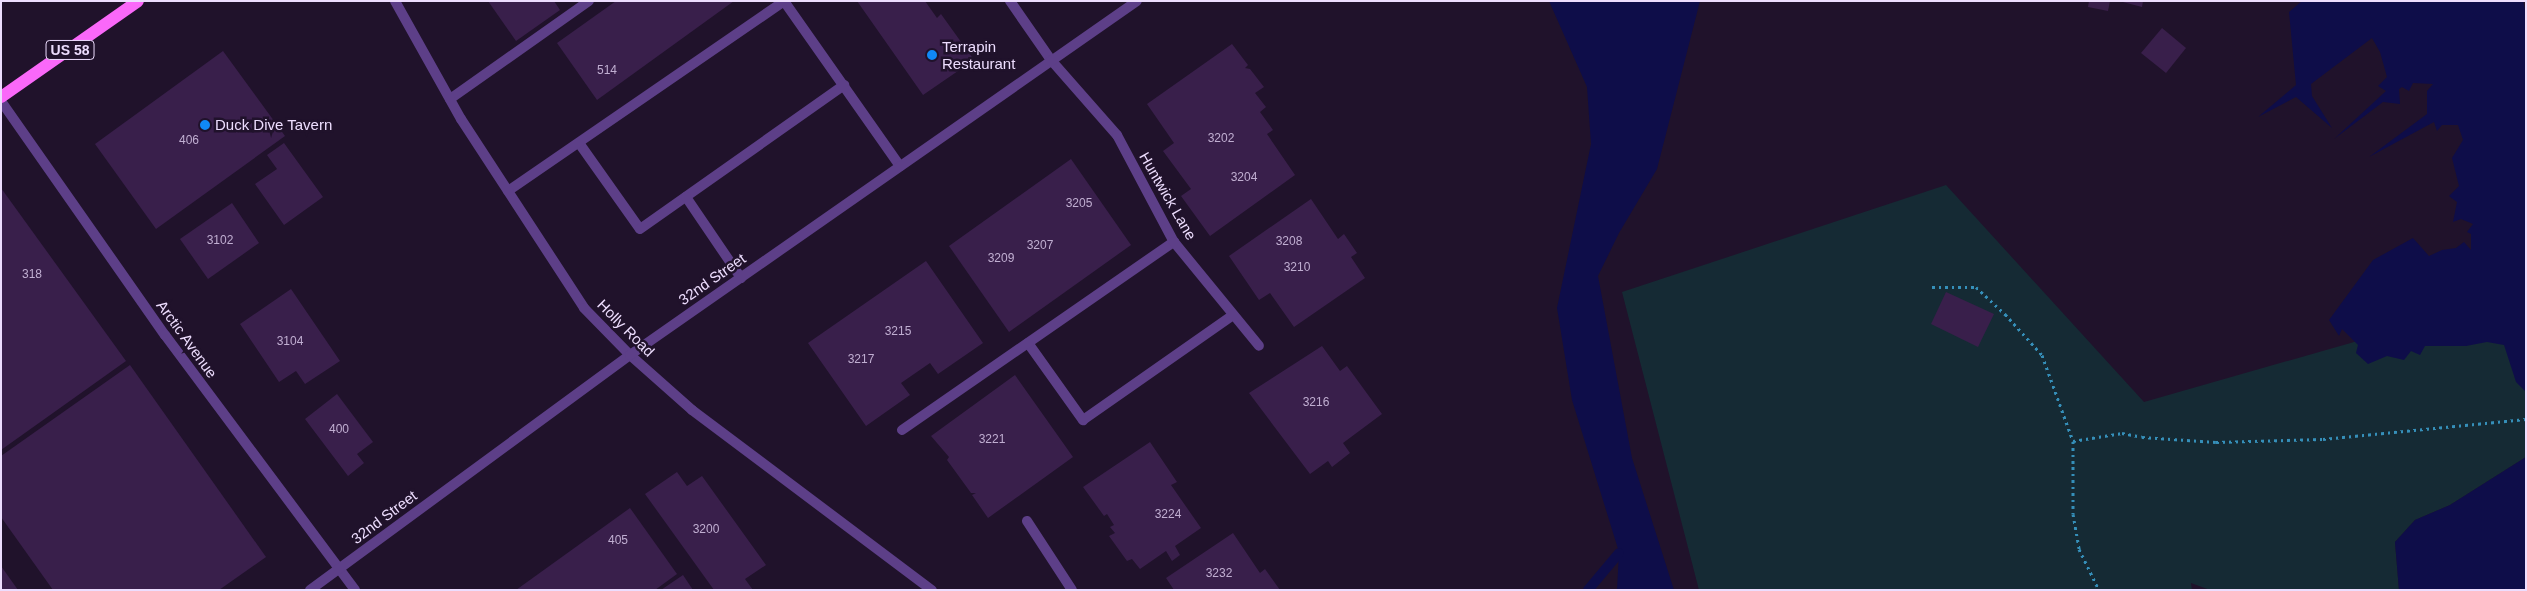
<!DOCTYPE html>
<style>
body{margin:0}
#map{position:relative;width:2527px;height:591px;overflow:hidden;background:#20122b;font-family:Arial,sans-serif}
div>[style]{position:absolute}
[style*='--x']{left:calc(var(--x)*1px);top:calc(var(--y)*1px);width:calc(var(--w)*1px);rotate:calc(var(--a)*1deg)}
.green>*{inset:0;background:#152a34}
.water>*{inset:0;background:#0e0d49}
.stream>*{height:10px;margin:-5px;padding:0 5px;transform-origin:5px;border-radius:5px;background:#0e0d49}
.building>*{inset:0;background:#391f4b}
.path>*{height:3px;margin-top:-1.5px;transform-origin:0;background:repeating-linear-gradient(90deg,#358fb9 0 2.5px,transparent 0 6.5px)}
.service>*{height:10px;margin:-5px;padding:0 5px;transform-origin:5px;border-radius:5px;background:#5d3f88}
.minor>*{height:10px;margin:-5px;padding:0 5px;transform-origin:5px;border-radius:5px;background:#5d3f88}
.tertiary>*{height:10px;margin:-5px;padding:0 5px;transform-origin:5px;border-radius:5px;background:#5d3f88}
.primary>*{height:12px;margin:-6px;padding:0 6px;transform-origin:6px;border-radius:6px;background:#fa68f9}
.dots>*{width:14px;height:14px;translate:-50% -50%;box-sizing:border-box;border:2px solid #20122b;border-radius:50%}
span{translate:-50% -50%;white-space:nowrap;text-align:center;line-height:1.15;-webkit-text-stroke:5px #20122b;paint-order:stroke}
.number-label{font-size:12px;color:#c0aed1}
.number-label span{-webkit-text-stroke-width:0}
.shield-label span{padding:1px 4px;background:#20122b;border:1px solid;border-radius:4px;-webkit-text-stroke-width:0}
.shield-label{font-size:14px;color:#edddfe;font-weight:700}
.poi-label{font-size:15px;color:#edddfe}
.left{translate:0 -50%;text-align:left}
.street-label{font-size:15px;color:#edddfe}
.frame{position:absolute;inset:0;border:2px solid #edddfe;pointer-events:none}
</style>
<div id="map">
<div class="green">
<i style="clip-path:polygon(1946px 185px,2144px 402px,2389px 332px,2526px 324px,2526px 457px,2450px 505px,2415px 520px,2395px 542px,2399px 590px,2210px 590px,2191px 583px,2192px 590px,1699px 590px,1622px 292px)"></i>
</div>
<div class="water">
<i style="clip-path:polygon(1549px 1px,1700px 1px,1657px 169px,1619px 233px,1598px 276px,1632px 458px,1674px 590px,1617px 590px,1619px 552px,1572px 400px,1557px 308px,1591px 144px,1587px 87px)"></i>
<i style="clip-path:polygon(2302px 1px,2523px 1px,2526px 14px,2526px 392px,2516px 382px,2504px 345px,2487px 342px,2466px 346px,2425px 346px,2420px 355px,2411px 351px,2404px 360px,2387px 356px,2368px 364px,2356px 353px,2358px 345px,2342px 329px,2339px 336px,2329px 320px,2373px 260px,2413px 238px,2429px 256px,2442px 250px,2456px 248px,2464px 242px,2471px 250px,2471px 234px,2467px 232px,2473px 224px,2461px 219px,2453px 222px,2457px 202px,2449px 196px,2459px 186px,2452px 158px,2463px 140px,2458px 125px,2442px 125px,2437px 131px,2434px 122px,2369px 157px,2427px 114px,2427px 91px,2433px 84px,2413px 83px,2409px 91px,2402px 87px,2399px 89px,2400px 104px,2383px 102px,2334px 139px,2386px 91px,2378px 86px,2387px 77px,2380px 52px,2372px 38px,2311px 84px,2312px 96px,2332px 128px,2296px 97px,2258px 117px,2296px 85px,2289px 12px)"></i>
<i style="clip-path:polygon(2526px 457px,2526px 590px,2399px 590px,2395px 542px,2415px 520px,2450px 505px)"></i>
</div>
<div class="stream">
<i style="--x:1588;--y:590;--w:48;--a:-50"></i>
</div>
<div class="building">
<i style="clip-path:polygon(488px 1px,554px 1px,560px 10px,516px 41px)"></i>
<i style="clip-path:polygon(616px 1px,734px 1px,597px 100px,557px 43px)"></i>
<i style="clip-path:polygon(857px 1px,925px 1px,937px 18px,941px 14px,974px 60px,923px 95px)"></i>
<i style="clip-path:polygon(2089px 1px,2110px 1px,2108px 11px,2088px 7px)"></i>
<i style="clip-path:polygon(2119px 1px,2143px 1px,2142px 7px)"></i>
<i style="clip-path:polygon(2162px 28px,2186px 48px,2166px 73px,2141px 53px)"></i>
<i style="clip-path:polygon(1232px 44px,1248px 65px,1245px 68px,1250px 69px,1264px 87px,1255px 93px,1266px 107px,1260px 112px,1273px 130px,1267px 134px,1295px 175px,1210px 236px,1181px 196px,1191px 189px,1163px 151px,1174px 143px,1147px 104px)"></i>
<i style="clip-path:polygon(223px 51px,285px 136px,156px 229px,95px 144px)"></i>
<i style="clip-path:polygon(284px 143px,323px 197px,284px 225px,255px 184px,277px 169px,267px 155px)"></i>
<i style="clip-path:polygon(1071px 159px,1131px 245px,1009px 332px,949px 246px)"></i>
<i style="clip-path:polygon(1px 188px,126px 361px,1px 450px)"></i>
<i style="clip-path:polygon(1311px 199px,1338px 239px,1344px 234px,1357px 253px,1351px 257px,1365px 278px,1294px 327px,1270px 293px,1259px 300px,1229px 256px)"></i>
<i style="clip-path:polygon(232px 203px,259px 243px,208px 279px,180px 239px)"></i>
<i style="clip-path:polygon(926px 261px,983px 343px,938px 374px,930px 363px,901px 383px,910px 395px,866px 426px,808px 343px)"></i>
<i style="clip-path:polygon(291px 289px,340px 361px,305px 384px,296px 371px,279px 382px,240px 324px)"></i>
<i style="clip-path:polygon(1946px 292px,1994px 314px,1978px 347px,1931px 324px)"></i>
<i style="clip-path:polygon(1322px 346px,1340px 371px,1347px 366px,1382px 414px,1343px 443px,1350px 453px,1332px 467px,1328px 461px,1310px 474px,1249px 393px)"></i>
<i style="clip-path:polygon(130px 365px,266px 557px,219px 590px,53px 590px,1px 517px,1px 456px)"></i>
<i style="clip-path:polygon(1015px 375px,1073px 457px,988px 518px,972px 495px,976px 493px,971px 493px,947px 460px,949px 457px,931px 436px)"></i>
<i style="clip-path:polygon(337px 394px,373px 442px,357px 454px,364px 463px,348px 476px,305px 419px)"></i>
<i style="clip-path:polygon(1150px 442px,1177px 482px,1171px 485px,1201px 528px,1175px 546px,1180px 555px,1172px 561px,1166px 551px,1140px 569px,1132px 559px,1127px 561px,1109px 536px,1115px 533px,1110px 527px,1114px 525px,1107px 514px,1104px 516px,1083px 487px)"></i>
<i style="clip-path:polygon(677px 472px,687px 486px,702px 476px,766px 565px,745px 579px,753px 590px,714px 590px,645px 494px)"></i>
<i style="clip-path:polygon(630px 508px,677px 574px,655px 590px,516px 590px)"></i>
<i style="clip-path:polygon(1233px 533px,1260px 573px,1265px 569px,1280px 590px,1174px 590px,1166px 578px)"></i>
<i style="clip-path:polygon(1px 566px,18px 590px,1px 590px)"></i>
<i style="clip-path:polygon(683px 575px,693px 590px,661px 590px)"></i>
</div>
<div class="path">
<i style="--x:1932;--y:287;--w:44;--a:0"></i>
<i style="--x:1976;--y:287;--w:40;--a:43"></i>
<i style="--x:2005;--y:314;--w:55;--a:47.9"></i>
<i style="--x:2042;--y:355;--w:91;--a:70.2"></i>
<i style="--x:2073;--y:441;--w:73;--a:90"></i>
<i style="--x:2073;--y:514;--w:36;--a:80"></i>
<i style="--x:2079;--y:549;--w:46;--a:64"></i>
<i style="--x:2073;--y:441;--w:50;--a:-9.3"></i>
<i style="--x:2122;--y:433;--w:20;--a:11"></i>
<i style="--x:2142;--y:437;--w:74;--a:3.9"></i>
<i style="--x:2216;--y:442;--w:107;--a:-1.6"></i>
<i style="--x:2323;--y:439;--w:204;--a:-5.6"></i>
</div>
<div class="service">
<i style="--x:1010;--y:1;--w:72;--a:55.2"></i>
<i style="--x:450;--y:99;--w:170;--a:-35.2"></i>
<i style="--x:579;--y:143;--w:105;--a:54.7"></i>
<i style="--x:640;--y:229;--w:250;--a:-35.2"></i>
<i style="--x:508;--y:191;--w:335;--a:-34.5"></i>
<i style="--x:784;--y:1;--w:202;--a:54.9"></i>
<i style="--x:686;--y:197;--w:98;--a:55.8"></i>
<i style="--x:1028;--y:343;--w:95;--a:54.5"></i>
<i style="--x:1083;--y:420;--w:183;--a:-35"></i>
<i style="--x:902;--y:430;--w:331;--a:-34.7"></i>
<i style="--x:1027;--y:521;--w:82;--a:56.9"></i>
</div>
<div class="minor">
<i style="--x:1051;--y:60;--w:100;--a:48.7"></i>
<i style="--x:1117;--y:135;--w:121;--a:62"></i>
<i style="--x:1174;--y:242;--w:134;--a:50.7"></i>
<i style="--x:1;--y:101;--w:286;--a:55"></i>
<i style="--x:165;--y:335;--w:318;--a:53.3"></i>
</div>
<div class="tertiary">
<i style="--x:395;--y:1;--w:135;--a:60.8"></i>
<i style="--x:461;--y:119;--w:225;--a:56.9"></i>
<i style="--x:584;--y:308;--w:66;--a:45.6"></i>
<i style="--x:630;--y:355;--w:83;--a:41.6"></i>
<i style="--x:692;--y:410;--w:300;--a:36.9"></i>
<i style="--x:310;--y:590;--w:397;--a:-36.3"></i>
<i style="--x:630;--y:355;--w:618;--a:-34.92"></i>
</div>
<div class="primary">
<i style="--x:1;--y:97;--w:167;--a:-35"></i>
</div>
<div class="dots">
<i style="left:932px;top:55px;background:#1088f7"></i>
<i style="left:205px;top:125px;background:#1088f7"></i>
</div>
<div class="number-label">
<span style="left:607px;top:71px">514</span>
<span style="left:1221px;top:139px">3202</span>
<span style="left:189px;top:141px">406</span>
<span style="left:1244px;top:178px">3204</span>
<span style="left:1079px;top:204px">3205</span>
<span style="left:220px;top:241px">3102</span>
<span style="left:1289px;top:242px">3208</span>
<span style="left:1040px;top:246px">3207</span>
<span style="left:1001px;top:259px">3209</span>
<span style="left:1297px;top:268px">3210</span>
<span style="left:32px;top:275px">318</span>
<span style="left:898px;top:332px">3215</span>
<span style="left:290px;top:342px">3104</span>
<span style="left:861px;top:360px">3217</span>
<span style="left:1316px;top:403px">3216</span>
<span style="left:339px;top:430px">400</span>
<span style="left:992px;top:440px">3221</span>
<span style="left:1168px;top:515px">3224</span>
<span style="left:706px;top:530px">3200</span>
<span style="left:618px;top:541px">405</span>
<span style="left:1219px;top:574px">3232</span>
</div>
<div class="shield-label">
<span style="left:70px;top:50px">US 58</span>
</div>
<div class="poi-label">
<span class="left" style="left:942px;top:55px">Terrapin<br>Restaurant</span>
<span class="left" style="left:215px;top:125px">Duck Dive Tavern</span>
</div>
<div class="street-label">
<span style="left:1168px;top:196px;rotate:60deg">Huntwick Lane</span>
<span style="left:712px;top:279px;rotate:-35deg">32nd Street</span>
<span style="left:626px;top:328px;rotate:45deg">Holly Road</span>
<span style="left:187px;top:339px;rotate:54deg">Arctic Avenue</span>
<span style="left:384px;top:517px;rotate:-37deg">32nd Street</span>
</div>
<div class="frame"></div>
</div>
